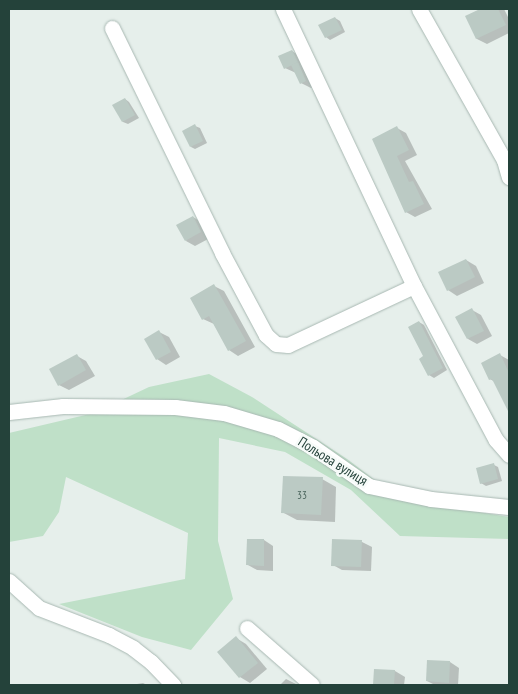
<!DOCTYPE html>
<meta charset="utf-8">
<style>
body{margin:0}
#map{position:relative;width:518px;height:694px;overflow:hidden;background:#e6efeb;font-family:"PT Sans Narrow",sans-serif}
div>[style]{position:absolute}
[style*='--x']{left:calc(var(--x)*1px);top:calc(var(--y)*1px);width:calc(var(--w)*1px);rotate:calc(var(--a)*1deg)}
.green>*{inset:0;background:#bfe0c8}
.shadow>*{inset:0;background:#0003}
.building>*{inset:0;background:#bbcac4}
.roads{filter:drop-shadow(0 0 1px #a8b8b2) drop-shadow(0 0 1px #a8b8b2)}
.street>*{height:15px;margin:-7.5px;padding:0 7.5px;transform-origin:7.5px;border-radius:7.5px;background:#fff}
span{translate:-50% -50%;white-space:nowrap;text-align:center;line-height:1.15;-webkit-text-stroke:5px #f7fbf9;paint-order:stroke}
.number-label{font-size:11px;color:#4a645c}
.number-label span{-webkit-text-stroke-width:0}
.street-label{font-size:14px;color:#24423a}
.frame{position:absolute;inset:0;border:10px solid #24423a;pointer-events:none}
</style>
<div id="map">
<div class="green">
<i style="clip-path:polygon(209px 374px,252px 397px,347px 459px,400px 499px,509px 517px,509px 539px,400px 536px,351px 490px,285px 452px,219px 438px,218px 541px,233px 599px,191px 650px,142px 637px,59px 604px,185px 579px,188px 533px,66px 477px,59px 512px,43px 536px,9px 542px,9px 433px,94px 413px,149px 387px)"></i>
</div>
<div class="shadow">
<i style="clip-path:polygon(482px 9px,504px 9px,509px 19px,509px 33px,487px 44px,477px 39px,467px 16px)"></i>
<i style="clip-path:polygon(335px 18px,340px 21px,345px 32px,330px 40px,326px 37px)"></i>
<i style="clip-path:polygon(292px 51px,301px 57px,315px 86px,311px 88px,301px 83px,296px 73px,285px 68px)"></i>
<i style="clip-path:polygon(125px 99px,129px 102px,139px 118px,128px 124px,123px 122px,114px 105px)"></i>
<i style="clip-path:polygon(195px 126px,200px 128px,207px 143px,195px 149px,191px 147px)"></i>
<i style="clip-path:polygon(397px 128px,406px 133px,417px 155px,405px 161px,432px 209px,415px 217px,406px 212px,373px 139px)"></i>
<i style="clip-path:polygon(193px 217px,203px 223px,210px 238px,195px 246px,186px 241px)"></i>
<i style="clip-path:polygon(466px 260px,476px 266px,484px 283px,457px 296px,448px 290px)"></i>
<i style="clip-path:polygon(214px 286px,224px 291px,255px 347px,238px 356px,229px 350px,214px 324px,203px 319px)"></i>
<i style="clip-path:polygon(472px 310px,481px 315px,492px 336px,477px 344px,468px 339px)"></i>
<i style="clip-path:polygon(419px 322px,424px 325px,447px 370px,434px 378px,429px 375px)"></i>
<i style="clip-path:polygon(159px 332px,169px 337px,180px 357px,166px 365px,157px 359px)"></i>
<i style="clip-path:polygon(500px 355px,509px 360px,509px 410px,495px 382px,490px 379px)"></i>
<i style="clip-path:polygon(77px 356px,86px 361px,95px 376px,69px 390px,59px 385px)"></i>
<i style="clip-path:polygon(494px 465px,498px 467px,502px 481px,486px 486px,481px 483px)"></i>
<i style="clip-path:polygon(322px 479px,336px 487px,335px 522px,297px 520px,282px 512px)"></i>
<i style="clip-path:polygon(264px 540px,273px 546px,273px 571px,257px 570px,248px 565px)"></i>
<i style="clip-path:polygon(333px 540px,362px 542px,372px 547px,371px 571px,342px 570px,333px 565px)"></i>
<i style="clip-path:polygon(236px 638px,246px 644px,267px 669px,250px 683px,240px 677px,219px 652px)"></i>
<i style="clip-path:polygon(450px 662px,459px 668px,458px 685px,435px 685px,427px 681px)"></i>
<i style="clip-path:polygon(375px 670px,395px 671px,405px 677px,404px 685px,376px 685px,374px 684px)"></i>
<i style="clip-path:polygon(286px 679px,296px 684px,296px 685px,280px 685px)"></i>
<i style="clip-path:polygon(143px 683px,147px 685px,131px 685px)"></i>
</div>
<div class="building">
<i style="clip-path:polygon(480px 9px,498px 9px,506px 25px,476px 39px,465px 16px)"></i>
<i style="clip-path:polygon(335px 17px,342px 30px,325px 38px,318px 25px)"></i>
<i style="clip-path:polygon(292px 50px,298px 62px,284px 69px,278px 56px)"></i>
<i style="clip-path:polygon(298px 62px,306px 81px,300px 84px,291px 65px)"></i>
<i style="clip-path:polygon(125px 98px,135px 115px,122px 122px,112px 105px)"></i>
<i style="clip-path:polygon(195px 124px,203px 141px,190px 147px,182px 131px)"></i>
<i style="clip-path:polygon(397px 126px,409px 150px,397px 156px,409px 182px,413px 181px,424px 204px,405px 213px,372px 139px)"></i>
<i style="clip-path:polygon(193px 216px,201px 232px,185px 241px,176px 225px)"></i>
<i style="clip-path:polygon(466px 259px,475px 277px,447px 291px,438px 272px)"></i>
<i style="clip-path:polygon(214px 284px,246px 341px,228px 351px,209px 316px,202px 320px,190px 298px)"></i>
<i style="clip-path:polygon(472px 308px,484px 331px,467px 339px,455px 317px)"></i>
<i style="clip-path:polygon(419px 321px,443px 368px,428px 376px,419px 359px,423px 356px,408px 327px)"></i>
<i style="clip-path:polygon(159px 330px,171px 352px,156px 360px,144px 339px)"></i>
<i style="clip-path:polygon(500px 353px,509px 373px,509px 413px,492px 379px,489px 380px,481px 363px)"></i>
<i style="clip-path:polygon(77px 354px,86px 370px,58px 386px,49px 369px)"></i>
<i style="clip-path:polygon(494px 463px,498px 479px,480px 484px,476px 468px)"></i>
<i style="clip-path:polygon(283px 476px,323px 477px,321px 515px,281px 513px)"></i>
<i style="clip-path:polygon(247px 539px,264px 539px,264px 566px,246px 565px)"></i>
<i style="clip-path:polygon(332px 539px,362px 540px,361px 567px,331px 566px)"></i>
<i style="clip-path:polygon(236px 636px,258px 663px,239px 678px,217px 652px)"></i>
<i style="clip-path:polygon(427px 660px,450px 661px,449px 683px,426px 681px)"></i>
<i style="clip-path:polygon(374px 669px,395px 670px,394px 685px,373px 685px)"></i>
</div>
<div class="roads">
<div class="street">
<i style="--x:283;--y:9;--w:306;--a:64.7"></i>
<i style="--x:414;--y:286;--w:174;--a:62"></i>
<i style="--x:496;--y:440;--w:20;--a:49"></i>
<i style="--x:419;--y:9;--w:173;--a:60.6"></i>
<i style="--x:504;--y:160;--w:18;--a:74"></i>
<i style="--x:112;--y:28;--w:250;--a:63.9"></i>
<i style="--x:222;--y:253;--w:93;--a:61.8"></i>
<i style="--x:266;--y:335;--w:13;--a:42"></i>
<i style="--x:276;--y:344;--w:12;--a:5"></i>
<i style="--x:288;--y:345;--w:139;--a:-25.1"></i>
<i style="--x:9;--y:412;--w:54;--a:-6.3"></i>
<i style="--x:63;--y:406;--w:112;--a:0.5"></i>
<i style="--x:175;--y:407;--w:49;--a:7"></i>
<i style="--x:224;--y:413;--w:56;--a:16.5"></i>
<i style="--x:278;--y:429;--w:39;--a:27"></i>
<i style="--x:313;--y:447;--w:68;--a:34.9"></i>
<i style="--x:369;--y:486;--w:63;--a:11.8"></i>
<i style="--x:431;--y:499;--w:78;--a:5.9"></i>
<i style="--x:9;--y:581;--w:40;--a:42"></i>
<i style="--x:39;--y:608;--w:75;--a:21.1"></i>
<i style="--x:109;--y:635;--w:27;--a:28"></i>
<i style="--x:133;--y:648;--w:23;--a:38"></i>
<i style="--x:151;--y:662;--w:32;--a:46"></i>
<i style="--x:247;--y:628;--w:86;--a:41.2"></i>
</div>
</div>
<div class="number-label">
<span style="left:302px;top:495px">33</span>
</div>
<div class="street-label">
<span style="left:333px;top:461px;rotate:32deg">Польова вулиця</span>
</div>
<div class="frame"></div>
</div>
